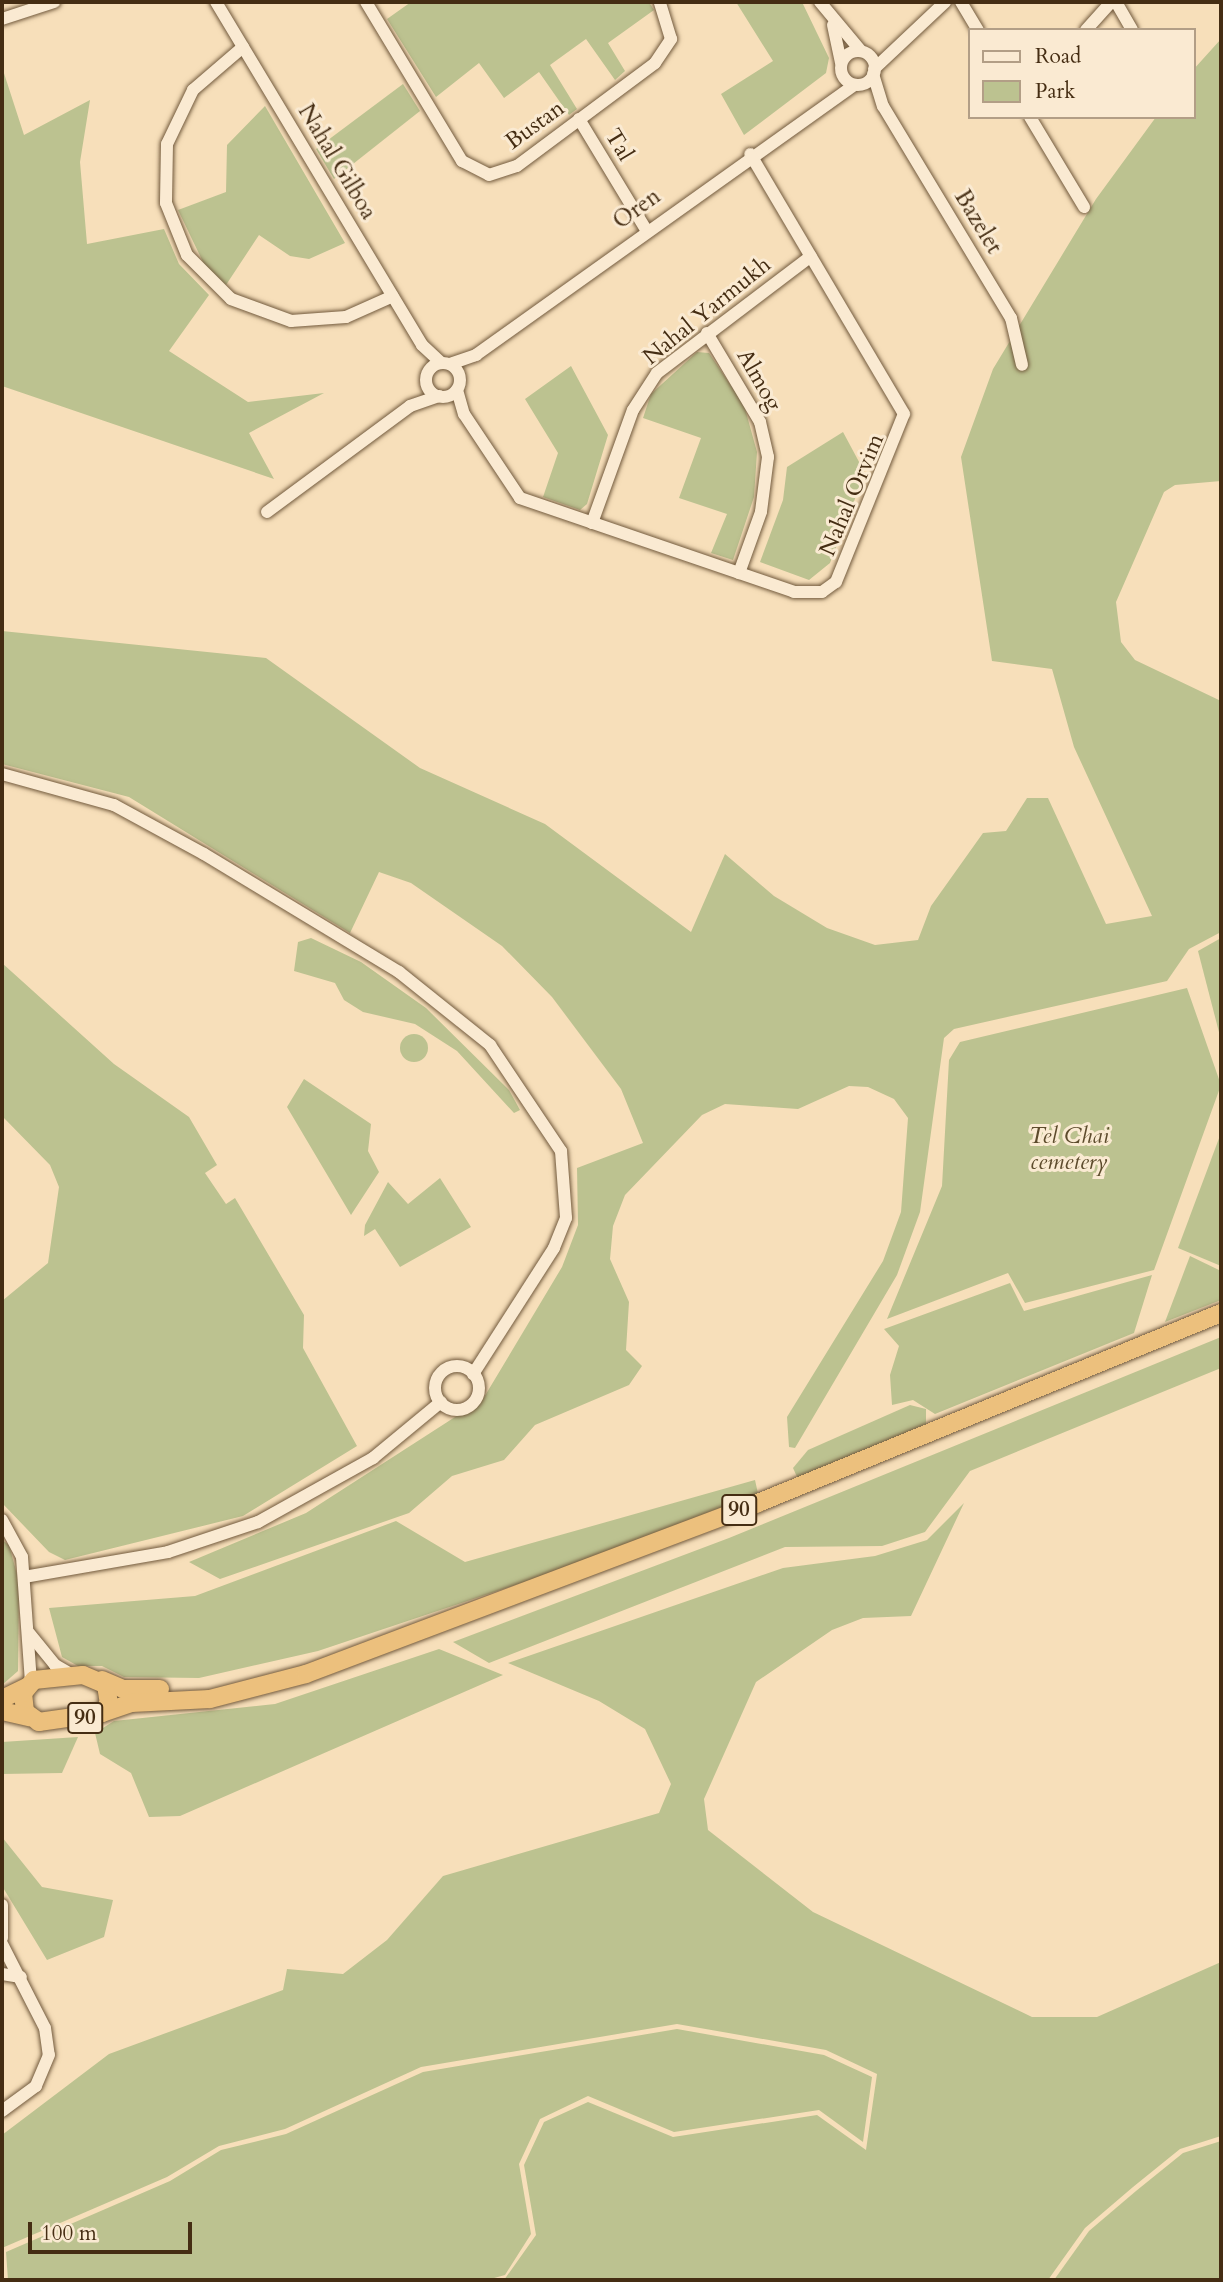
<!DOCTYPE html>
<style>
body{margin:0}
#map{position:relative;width:1223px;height:2282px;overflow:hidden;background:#f7dfba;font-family:Cardo,serif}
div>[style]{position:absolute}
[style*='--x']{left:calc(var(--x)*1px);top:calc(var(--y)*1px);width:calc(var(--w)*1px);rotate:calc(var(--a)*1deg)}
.green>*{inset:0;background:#bcc290}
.round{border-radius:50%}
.roads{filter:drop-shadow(0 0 2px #725a3d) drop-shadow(0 0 2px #725a3d)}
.minor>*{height:12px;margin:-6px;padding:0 6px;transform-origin:6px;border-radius:6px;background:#faead2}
.minor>.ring{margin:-6px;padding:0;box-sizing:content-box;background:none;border:12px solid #faead2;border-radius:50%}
.highway>*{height:18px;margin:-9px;padding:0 9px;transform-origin:9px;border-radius:9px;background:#ecc07d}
span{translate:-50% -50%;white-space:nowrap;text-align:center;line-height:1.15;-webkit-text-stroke:6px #faead2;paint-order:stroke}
.shield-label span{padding:2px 5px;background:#faead2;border:2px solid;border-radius:5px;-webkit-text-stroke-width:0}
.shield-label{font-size:21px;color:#452d13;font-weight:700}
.street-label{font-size:23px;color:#452d13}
.park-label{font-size:23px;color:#5d4b2c;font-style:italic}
.frame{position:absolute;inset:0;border:4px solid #452d13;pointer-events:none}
.legend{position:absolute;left:968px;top:28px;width:228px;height:91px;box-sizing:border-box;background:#faead2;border:2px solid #b29e86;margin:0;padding:9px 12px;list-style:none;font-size:21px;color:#452d13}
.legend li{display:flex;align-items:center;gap:14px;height:35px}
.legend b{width:35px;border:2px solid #b29e86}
.scale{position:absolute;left:28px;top:2222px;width:164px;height:32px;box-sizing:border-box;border:4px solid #452d13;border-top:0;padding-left:9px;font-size:21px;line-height:24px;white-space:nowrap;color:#452d13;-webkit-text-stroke:5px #faead2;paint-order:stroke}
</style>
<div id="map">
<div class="green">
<i style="clip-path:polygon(411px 2px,649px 2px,654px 10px,608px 43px,625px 71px,615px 80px,586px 39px,550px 65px,577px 109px,569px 115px,539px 72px,504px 98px,479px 63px,436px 97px,387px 19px)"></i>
<i style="clip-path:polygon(736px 2px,802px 2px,829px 58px,826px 73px,744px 135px,721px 94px,773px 61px)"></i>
<i style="clip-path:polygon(1221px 39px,1221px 481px,1175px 485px,1164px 492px,1116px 602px,1121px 642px,1135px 660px,1221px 701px,1221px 932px,1189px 949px,1167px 981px,954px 1029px,944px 1038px,920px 1212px,897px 1275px,795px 1448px,789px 1447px,787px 1417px,883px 1261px,901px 1212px,908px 1118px,894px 1099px,868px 1087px,849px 1086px,798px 1109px,725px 1104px,702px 1115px,625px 1195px,613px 1226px,610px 1259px,629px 1302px,626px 1350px,642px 1366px,629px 1385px,535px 1425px,504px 1460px,452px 1476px,409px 1513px,220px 1579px,189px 1562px,306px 1513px,483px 1399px,562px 1267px,578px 1225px,577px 1168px,643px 1143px,621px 1089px,552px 997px,502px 946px,411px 883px,379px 872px,350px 933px,129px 797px,2px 764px,2px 631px,266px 658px,420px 768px,545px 824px,691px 932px,725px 854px,774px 896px,827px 928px,875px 945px,918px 940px,931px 906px,983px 833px,1006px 831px,1027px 798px,1048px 798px,1106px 924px,1152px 916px,1074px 747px,1052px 669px,992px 661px,961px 457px,993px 369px,1096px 199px,1156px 117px,1193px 117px,1193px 70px)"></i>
<i style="clip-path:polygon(2px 67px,24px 135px,90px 100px,80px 162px,87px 244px,164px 229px,179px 264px,209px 295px,169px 351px,248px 402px,324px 393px,249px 433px,274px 479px,2px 386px)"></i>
<i style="clip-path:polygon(403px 84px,420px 111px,334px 179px,316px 149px)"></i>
<i style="clip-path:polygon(265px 106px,345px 243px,309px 259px,290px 256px,259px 235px,226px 285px,204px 264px,178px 210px,226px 192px,227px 145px)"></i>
<i style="clip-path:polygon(697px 352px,709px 353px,744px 405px,757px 452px,754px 497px,733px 560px,711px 553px,727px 514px,679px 498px,701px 438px,643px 418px,651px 394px)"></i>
<i style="clip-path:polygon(571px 366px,608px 435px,587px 504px,580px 510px,543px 497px,558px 453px,525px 399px)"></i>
<i style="clip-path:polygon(843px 432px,865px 473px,830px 563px,809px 580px,760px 562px,783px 500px,787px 467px)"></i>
<i style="clip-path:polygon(311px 938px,361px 962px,426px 1008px,509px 1090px,520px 1110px,514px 1113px,457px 1051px,415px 1024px,363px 1012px,344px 1000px,335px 983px,294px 971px,298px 942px)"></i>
<i style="clip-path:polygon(1221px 938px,1221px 1040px,1198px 951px)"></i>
<i style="clip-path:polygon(2px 963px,114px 1064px,189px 1117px,217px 1165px,205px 1173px,226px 1204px,235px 1198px,304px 1315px,303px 1348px,357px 1446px,243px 1516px,65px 1560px,49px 1552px,2px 1503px,2px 1301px,48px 1263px,59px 1187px,50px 1165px,2px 1116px)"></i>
<i style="clip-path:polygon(1187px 988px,1221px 1085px,1154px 1270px,1025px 1303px,1008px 1273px,887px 1319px,942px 1186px,949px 1060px,960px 1042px)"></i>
<i class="round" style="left:400px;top:1034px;width:28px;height:28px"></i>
<i style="clip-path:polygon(304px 1079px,371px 1124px,368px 1151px,379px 1172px,351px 1215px,287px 1107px)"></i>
<i style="clip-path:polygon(1221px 1133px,1221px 1266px,1178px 1248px)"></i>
<i style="clip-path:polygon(440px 1178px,471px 1227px,400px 1267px,375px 1229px,364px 1236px,365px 1225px,388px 1182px,408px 1204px)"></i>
<i style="clip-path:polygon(1190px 1256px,1221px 1271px,1221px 1300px,1165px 1322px)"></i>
<i style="clip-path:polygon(1152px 1275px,1134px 1333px,935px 1414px,913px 1400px,892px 1405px,890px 1375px,899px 1346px,884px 1329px,1010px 1283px,1024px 1311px)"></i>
<i style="clip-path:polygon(1221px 1337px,1221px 1368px,970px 1471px,925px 1532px,882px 1546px,785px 1547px,489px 1663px,453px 1642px,729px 1538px)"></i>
<i style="clip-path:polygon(910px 1405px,926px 1409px,926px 1424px,798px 1479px,793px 1468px,808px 1450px)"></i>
<i style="clip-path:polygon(755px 1480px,759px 1498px,599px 1557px,318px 1651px,199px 1678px,124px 1677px,102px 1666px,78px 1666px,62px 1657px,49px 1608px,195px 1596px,396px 1521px,465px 1562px)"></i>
<i style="clip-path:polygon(964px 1503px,911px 1616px,863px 1618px,832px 1630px,756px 1682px,704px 1799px,708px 1830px,813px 1912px,1032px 2017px,1097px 2017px,1221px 1962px,1221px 2136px,1180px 2149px,1133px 2187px,1085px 2228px,1048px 2280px,504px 2280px,536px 2235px,524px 2165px,544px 2122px,588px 2102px,673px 2137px,817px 2115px,866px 2150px,877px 2074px,826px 2050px,677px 2024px,421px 2067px,285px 2129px,219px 2146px,167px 2177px,2px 2248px,2px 2135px,109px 2054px,283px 1990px,287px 1969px,343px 1974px,387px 1940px,443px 1876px,659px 1813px,671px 1784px,645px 1729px,599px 1701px,508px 1663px,783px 1568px,875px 1556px,927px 1540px)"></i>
<i style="clip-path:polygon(2px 1540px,9px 1545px,19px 1582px,18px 1671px,2px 1685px)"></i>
<i style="clip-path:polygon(439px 1649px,503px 1675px,180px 1816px,149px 1817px,131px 1773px,100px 1754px,95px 1733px,114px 1721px,275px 1704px)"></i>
<i style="clip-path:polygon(78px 1737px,62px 1773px,2px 1774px,2px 1742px)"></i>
<i style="clip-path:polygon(2px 1837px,42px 1887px,113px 1900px,104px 1937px,47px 1960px,2px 1886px)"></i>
<i style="clip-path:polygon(677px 2029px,824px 2055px,872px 2077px,863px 2142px,819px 2110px,674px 2132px,588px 2096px,540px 2119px,519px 2164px,531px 2234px,505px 2275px,487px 2280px,8px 2280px,6px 2252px,170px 2181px,221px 2150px,286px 2134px,423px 2072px)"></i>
<i style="clip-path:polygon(1221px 2141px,1221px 2280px,1054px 2280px,1089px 2231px,1136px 2191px,1183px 2153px)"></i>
</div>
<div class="roads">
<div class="minor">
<i style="--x:216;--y:2;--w:400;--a:59"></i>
<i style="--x:422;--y:345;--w:26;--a:43"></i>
<i style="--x:366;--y:2;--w:186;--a:58.9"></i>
<i style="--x:462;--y:161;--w:30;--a:27"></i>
<i style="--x:489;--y:175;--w:29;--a:-18"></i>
<i style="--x:517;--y:166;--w:172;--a:-36.7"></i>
<i style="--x:655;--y:63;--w:29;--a:-56"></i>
<i style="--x:671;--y:39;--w:39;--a:-107"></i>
<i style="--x:820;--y:2;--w:64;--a:50.1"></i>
<i style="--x:961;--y:2;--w:33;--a:59"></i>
<i style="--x:1116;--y:2;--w:32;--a:60"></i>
<i style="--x:2;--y:19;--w:55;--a:-18.1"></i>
<i style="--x:833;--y:25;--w:38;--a:78"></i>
<i style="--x:1086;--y:30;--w:38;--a:-48"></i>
<i style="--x:243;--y:47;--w:66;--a:139.3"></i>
<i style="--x:193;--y:90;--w:60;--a:115.7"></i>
<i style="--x:167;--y:144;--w:59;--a:91"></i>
<i style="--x:166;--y:203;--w:56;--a:68"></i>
<i style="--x:187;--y:255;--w:62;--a:45"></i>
<i style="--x:231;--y:299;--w:64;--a:20.1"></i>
<i style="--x:291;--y:321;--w:55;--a:-4.2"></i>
<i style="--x:346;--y:317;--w:51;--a:-24.1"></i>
<i class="ring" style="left:841px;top:51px;width:22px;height:22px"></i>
<i style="--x:874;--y:69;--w:98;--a:-43.3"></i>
<i style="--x:873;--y:74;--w:34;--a:73"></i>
<i style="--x:883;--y:106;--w:248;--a:58.9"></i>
<i style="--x:1011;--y:318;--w:48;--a:76.8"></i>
<i style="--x:1030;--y:117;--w:105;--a:59"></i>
<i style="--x:579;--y:119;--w:127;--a:58.8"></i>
<i style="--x:707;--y:333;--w:104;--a:59.2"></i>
<i style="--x:760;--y:422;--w:36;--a:77"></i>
<i style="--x:768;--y:457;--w:55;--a:97.3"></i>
<i style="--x:761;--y:512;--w:65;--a:109.8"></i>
<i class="ring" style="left:426px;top:363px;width:22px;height:22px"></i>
<i style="--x:450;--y:364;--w:28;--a:-19"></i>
<i style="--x:476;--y:355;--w:465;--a:-35.5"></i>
<i style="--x:457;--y:390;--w:25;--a:74"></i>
<i style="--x:464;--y:414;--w:101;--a:56.3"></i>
<i style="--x:520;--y:498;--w:290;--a:18.9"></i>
<i style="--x:794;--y:592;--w:28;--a:0"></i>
<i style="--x:822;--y:592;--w:17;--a:-36"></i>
<i style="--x:836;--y:582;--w:181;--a:-68"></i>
<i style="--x:904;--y:414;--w:302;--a:-120.6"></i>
<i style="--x:267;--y:512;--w:178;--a:-36.5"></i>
<i style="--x:410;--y:406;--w:31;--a:-19"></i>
<i style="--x:592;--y:523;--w:120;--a:-70.1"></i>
<i style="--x:633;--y:410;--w:44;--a:-57"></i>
<i style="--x:657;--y:373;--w:193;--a:-37.2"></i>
<i style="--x:2;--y:774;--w:116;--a:15.5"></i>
<i style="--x:114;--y:805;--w:102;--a:28.6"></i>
<i style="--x:204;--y:854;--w:228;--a:31.2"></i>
<i style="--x:399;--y:972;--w:117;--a:38.7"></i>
<i style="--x:490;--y:1045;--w:128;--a:56.2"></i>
<i style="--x:561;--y:1151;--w:67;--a:85.7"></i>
<i style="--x:566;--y:1218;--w:32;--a:112"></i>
<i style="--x:554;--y:1248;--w:150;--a:122.7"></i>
<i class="ring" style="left:435px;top:1366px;width:32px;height:32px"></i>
<i style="--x:2;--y:1520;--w:42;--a:61.6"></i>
<i style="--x:22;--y:1557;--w:125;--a:85.9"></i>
<i style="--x:24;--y:1577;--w:146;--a:-9.8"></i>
<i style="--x:168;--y:1552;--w:95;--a:-18.4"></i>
<i style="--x:258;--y:1522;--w:132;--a:-29.1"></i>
<i style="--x:373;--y:1458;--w:88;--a:-39.5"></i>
<i style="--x:29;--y:1633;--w:41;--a:50.9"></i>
<i style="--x:55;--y:1665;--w:22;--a:30"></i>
<i style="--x:2;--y:1905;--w:33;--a:90"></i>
<i style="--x:2;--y:1944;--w:94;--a:62.9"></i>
<i style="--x:45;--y:2028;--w:27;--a:82"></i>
<i style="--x:49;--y:2055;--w:34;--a:113"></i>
<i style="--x:36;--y:2086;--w:42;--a:143.7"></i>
<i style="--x:2;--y:1974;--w:19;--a:9"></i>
</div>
<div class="highway">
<i style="--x:83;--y:1675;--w:25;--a:23"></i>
<i style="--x:106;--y:1685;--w:18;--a:81"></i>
<i style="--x:109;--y:1703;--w:12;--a:125"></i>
<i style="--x:102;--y:1713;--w:64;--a:171.9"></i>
<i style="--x:39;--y:1722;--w:17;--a:-144"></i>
<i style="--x:25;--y:1712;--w:19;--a:-96"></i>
<i style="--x:23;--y:1693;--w:17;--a:-50"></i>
<i style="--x:34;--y:1680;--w:49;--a:-5.8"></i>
<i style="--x:102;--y:1680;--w:23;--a:23"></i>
<i style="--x:123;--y:1689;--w:37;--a:0"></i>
<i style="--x:2;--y:1699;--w:28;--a:-26"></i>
<i style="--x:2;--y:1711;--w:28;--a:13"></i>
<i style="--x:102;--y:1713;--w:31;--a:-19"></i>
<i style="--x:131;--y:1703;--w:79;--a:-2.9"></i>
<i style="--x:210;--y:1699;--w:99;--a:-14.6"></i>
<i style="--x:306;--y:1674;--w:483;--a:-20.7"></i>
<i style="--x:758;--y:1503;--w:500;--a:-22.31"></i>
</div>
</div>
<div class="shield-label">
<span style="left:739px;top:1510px">90</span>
<span style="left:85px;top:1718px">90</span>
</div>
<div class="street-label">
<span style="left:535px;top:125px;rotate:-36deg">Bustan</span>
<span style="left:619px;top:145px;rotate:59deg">Tal</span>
<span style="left:337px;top:162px;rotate:59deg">Nahal Gilboa</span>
<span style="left:637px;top:209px;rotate:-36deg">Oren</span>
<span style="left:978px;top:222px;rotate:59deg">Bazelet</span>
<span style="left:707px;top:311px;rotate:-39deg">Nahal Yarmukh</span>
<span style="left:759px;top:380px;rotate:60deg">Almog</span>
<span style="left:852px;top:495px;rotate:-67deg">Nahal Orvim</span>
</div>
<div class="park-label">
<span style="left:1069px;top:1149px">Tel Chai<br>cemetery</span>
</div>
<div class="frame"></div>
<ul class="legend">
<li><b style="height:9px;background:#faead2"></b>Road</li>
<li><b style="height:19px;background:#bcc290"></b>Park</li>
</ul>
<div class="scale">100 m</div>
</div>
